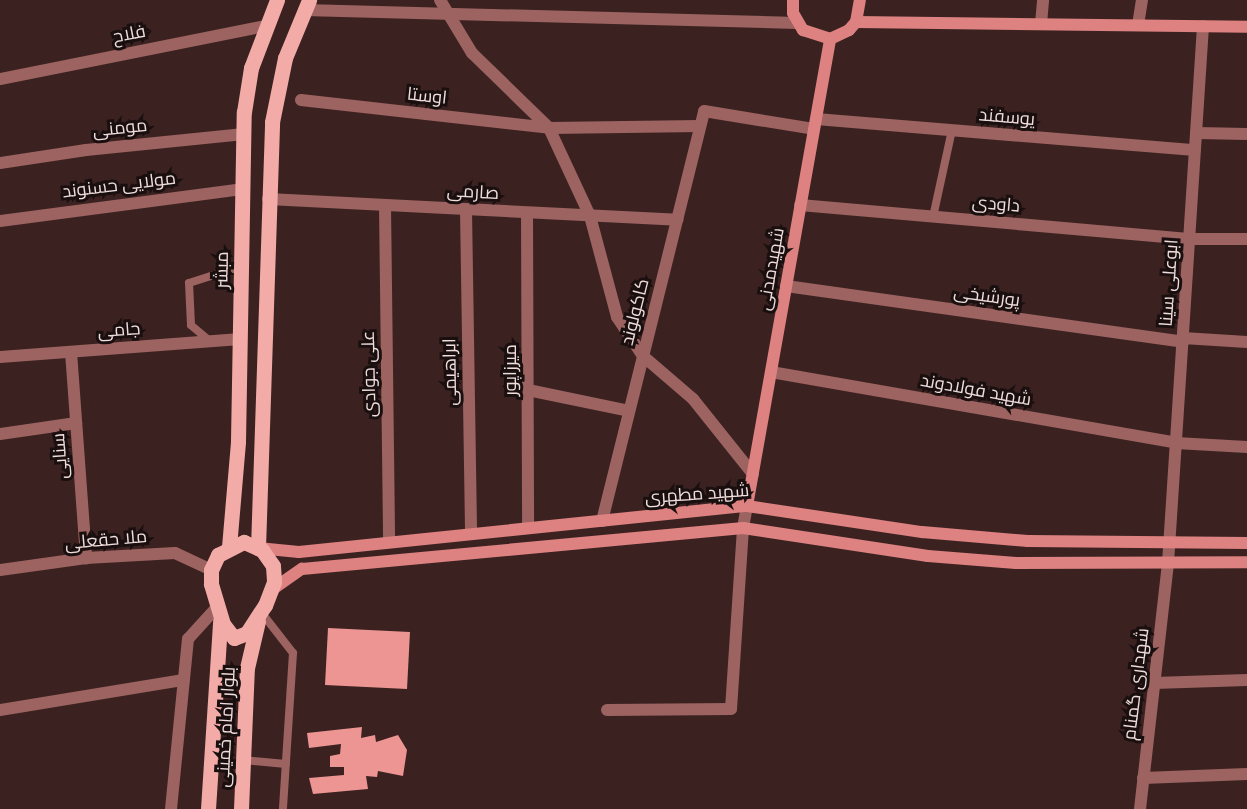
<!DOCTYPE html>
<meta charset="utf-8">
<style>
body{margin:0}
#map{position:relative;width:1247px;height:809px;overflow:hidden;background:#3b2221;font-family:"Roboto Serif",Cairo,serif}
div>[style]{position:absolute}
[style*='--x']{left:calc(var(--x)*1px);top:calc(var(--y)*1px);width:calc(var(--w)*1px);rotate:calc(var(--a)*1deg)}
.building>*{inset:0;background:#ed9592}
.service>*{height:8px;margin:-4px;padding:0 4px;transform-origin:4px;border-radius:4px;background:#9c6361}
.minor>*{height:12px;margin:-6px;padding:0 6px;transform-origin:6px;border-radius:6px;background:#9c6361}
.tertiary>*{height:12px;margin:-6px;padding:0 6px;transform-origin:6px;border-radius:6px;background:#9c6361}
.secondary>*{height:12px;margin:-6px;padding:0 6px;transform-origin:6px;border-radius:6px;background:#dd8280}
.primary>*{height:15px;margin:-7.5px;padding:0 7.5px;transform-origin:7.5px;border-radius:7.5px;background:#f3aba8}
span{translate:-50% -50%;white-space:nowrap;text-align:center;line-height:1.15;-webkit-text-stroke:6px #1a0f0f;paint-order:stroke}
.street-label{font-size:18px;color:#efdddc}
</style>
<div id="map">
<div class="building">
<i style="clip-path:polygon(328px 628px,410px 632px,407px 689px,325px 685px)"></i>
<i style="clip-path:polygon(362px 727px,361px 738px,375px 735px,376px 742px,398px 735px,407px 750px,403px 776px,378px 771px,377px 777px,366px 776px,368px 789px,313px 794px,309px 778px,344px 775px,344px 767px,330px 767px,330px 756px,340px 754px,341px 744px,309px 748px,307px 733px)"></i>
</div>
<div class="service">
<i style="--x:933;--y:217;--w:89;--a:-77.7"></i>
<i style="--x:211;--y:342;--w:26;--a:-140"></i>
<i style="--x:191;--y:325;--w:42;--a:-92.7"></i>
<i style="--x:189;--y:283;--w:56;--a:-17.8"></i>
<i style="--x:261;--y:612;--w:52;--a:52"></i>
<i style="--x:293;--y:653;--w:156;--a:93.7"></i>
<i style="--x:243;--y:760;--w:43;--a:5.3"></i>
</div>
<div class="minor">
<i style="--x:440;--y:0;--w:62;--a:58.9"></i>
<i style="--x:472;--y:53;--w:107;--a:44.2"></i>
<i style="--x:549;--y:128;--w:97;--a:65"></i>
<i style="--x:590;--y:216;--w:105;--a:75"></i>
<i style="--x:617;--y:317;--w:47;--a:56.3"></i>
<i style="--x:643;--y:356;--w:66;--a:40.7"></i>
<i style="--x:693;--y:399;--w:96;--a:51.3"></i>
<i style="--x:1041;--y:24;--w:24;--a:-85"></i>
<i style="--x:1138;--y:25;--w:25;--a:-81"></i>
<i style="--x:0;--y:79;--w:271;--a:-11.3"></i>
<i style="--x:301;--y:100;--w:250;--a:6.4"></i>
<i style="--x:549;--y:128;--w:151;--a:-0.8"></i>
<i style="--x:816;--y:119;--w:380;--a:4.7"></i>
<i style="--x:1196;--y:133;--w:51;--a:1.1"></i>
<i style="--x:0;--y:163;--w:87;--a:-8.6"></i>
<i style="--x:86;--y:150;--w:159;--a:-5.8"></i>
<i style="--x:268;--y:199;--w:410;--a:2.9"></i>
<i style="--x:385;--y:205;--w:337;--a:89.3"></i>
<i style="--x:800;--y:205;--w:390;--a:5"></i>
<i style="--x:1189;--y:239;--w:58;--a:0"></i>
<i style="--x:466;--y:210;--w:323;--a:89.1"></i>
<i style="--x:527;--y:213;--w:314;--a:89.8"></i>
<i style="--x:0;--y:221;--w:246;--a:-7.5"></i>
<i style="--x:786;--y:286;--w:401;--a:8"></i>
<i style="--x:1183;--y:338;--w:64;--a:3.6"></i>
<i style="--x:71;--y:352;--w:207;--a:85.8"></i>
<i style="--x:0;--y:357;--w:241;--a:-4.3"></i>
<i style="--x:771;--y:372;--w:411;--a:9.9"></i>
<i style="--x:1176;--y:443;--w:71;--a:3.2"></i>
<i style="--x:528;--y:390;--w:103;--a:11.7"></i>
<i style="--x:0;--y:434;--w:77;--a:-8.2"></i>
<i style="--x:602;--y:521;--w:422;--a:-76"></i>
<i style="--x:704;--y:111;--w:111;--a:9.3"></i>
<i style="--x:1154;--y:683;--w:93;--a:-1.8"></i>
<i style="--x:607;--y:710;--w:124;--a:-0.5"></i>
<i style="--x:731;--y:709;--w:181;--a:-86.2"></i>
<i style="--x:1143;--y:778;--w:104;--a:-2.2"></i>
<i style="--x:1140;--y:809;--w:248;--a:-83.5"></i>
</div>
<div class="tertiary">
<i style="--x:304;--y:10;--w:493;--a:1.5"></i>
<i style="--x:743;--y:528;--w:22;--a:-80"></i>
<i style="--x:1168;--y:563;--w:538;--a:-86.27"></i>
<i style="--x:0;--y:570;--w:87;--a:-7.9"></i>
<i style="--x:86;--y:558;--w:89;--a:-3.2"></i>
<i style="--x:175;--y:553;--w:40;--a:25"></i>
<i style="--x:0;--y:710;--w:186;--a:-9.3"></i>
<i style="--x:171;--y:809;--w:171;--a:-84.3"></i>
<i style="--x:188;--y:639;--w:45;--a:-47.7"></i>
</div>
<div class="secondary">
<i style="--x:793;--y:0;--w:13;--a:90"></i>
<i style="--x:793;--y:13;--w:20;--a:60"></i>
<i style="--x:803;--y:30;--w:28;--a:18"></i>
<i style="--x:830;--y:39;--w:21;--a:-25"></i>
<i style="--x:849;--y:30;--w:11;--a:-49"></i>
<i style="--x:856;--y:22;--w:22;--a:-80"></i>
<i style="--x:856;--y:22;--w:391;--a:0.7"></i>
<i style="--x:747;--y:506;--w:474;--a:-79.9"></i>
<i style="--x:258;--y:548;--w:41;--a:5.6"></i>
<i style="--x:299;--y:552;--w:450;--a:-5.9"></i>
<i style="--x:747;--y:506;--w:177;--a:8.5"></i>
<i style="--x:922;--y:532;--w:106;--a:4.9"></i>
<i style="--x:1028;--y:541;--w:219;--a:0.5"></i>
<i style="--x:270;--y:591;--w:39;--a:-35"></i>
<i style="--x:302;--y:569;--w:443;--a:-5.3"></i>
<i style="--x:743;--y:528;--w:187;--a:8.6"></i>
<i style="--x:928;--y:556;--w:88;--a:4.5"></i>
<i style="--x:1016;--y:563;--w:231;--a:-0.2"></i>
</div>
<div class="primary">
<i style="--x:244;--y:542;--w:20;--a:24"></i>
<i style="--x:262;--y:550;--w:19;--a:55"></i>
<i style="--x:273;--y:566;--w:16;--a:86"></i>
<i style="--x:274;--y:582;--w:25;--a:111"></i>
<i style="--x:265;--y:605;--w:33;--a:123"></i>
<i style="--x:247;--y:633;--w:14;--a:159"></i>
<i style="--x:234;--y:638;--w:18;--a:-128"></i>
<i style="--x:223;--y:624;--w:42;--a:-106.7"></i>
<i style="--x:211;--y:584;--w:14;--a:-90"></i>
<i style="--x:211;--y:570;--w:17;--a:-65"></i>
<i style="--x:218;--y:555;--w:29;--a:-27"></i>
<i style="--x:229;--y:547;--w:106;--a:-85.1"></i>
<i style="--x:238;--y:441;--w:329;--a:-89"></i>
<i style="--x:244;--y:112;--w:45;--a:-81"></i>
<i style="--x:251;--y:68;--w:73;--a:-69.1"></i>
<i style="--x:258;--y:548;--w:426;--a:-88.1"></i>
<i style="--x:272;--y:122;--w:65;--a:-78.5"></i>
<i style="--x:285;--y:58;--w:63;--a:-67.5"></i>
<i style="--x:208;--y:809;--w:188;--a:-86.3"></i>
<i style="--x:241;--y:809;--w:141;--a:-87.6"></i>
<i style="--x:247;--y:668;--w:48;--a:-76.8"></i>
</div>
<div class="street-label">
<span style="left:129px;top:34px;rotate:-11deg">فلاح</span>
<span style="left:427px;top:96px;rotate:6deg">اوستا</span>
<span style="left:1007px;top:117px;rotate:5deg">یوسفند</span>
<span style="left:120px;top:128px;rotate:-6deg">مومنی</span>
<span style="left:119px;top:185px;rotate:-7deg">مولایی حسنوند</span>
<span style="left:473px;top:192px;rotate:3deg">صارمی</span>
<span style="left:996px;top:204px;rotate:5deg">داودی</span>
<span style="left:771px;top:269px;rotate:-80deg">شهیدمدنی</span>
<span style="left:222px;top:270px;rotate:-89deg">مبشر</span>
<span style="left:1169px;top:283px;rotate:-86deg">ابوعلی سینا</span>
<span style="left:987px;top:296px;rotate:8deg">پورشیخی</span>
<span style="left:635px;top:312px;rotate:-76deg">کاکولوند</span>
<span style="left:119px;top:330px;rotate:-4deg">جامی</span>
<span style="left:510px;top:370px;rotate:-90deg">میرزاپور</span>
<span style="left:450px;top:372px;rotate:-91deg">ابراهیمی</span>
<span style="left:369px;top:374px;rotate:-91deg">علی جوادی</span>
<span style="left:976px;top:390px;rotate:10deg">شهید فولادوند</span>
<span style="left:60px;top:456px;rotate:-94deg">سنایی</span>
<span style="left:697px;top:494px;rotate:-4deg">شهید مطهری</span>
<span style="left:106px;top:540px;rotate:-5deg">ملا حقعلی</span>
<span style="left:1136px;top:684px;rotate:-83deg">شهداری گمنام</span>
<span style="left:226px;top:727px;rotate:-87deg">بلوار امام خمینی</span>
</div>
</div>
